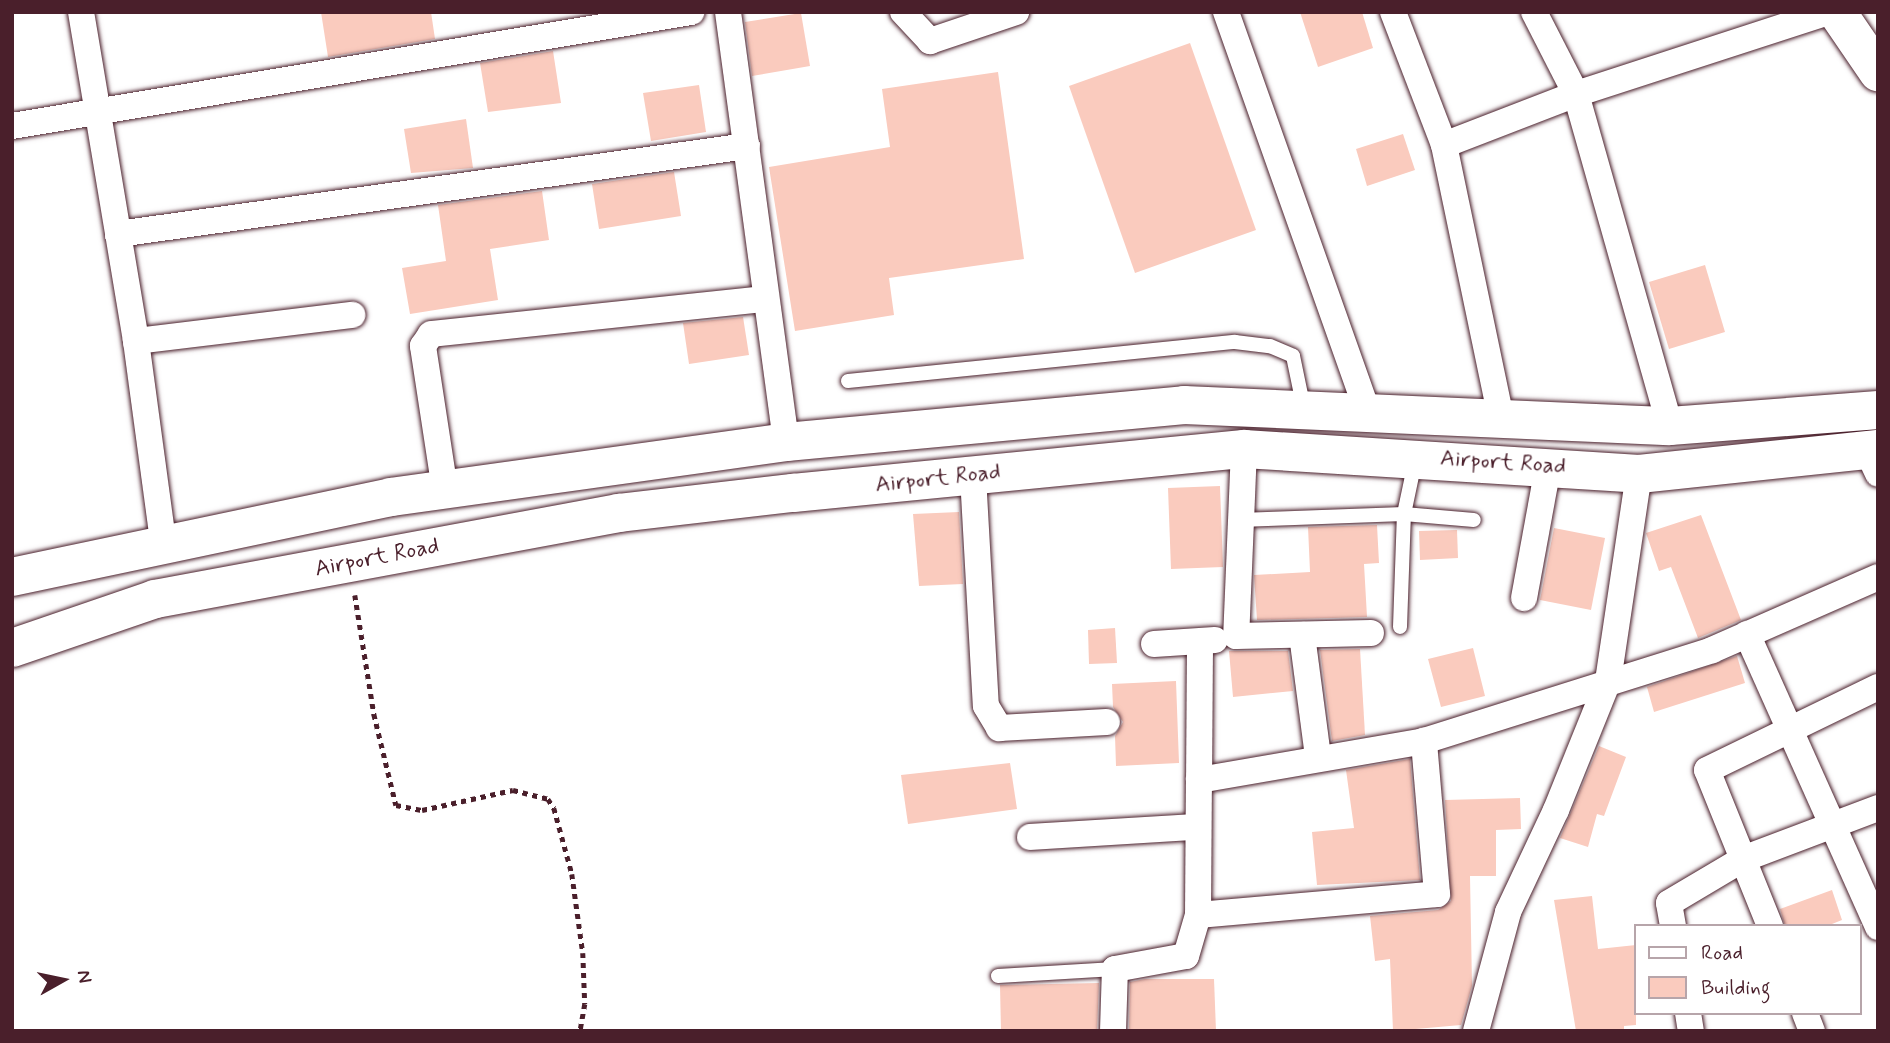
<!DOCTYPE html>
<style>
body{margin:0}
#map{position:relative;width:1890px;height:1043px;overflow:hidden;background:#fff;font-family:Mynerve,sans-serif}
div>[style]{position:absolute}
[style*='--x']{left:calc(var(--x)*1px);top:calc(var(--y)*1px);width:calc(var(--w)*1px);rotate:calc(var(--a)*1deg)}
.building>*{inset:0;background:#facbbe}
.path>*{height:4.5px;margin-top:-2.25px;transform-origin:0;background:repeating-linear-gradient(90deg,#4a1f2b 0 5px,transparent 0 10px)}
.roads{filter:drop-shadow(0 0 2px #4a1f2b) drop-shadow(0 0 2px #4a1f2b)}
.lane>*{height:14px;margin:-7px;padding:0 7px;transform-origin:7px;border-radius:7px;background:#fff}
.street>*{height:26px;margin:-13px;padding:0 13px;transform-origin:13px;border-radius:13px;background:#fff}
.secondary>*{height:38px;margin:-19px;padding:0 19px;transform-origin:19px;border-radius:19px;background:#fff}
.highway>*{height:38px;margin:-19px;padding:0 19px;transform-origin:19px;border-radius:19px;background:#fff}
span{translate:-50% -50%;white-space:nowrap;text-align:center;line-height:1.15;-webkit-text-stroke:5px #fff;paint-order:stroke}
.street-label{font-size:23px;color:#4a1f2b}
.frame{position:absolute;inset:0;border:14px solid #4a1f2b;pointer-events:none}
.legend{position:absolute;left:1634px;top:924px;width:228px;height:91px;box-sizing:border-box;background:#fff;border:2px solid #b7a5aa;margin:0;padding:9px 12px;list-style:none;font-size:21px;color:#4a1f2b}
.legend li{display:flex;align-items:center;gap:14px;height:35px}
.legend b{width:35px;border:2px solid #b7a5aa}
.north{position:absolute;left:28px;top:945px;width:70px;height:70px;-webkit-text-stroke:5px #fff;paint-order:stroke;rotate:81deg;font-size:19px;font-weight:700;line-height:28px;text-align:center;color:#4a1f2b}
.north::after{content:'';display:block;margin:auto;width:24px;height:32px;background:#4a1f2b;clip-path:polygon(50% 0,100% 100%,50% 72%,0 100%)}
</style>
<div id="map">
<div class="building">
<i style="clip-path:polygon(321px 12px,431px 12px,435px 39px,328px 57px)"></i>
<i style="clip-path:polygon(1300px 12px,1362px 12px,1373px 48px,1318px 67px)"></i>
<i style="clip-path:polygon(801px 13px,810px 66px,752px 76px,745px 22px)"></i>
<i style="clip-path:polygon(1190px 43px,1256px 230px,1135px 273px,1069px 86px)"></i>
<i style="clip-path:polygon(553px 51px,561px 103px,488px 112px,480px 63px)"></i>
<i style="clip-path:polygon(998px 72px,1024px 259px,889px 278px,894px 315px,795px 331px,769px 167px,890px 147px,882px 89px)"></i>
<i style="clip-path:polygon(699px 85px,706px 132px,651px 141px,643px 93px)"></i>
<i style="clip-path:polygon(466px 119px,473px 168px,411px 173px,404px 129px)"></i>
<i style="clip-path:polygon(1403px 134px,1415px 170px,1367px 186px,1356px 149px)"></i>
<i style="clip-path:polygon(674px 172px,681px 216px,599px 229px,592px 184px)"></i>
<i style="clip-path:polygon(542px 191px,549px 240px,490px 249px,498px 300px,410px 314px,402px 268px,446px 261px,438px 205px)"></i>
<i style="clip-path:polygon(1705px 265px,1725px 332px,1669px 349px,1649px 282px)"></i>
<i style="clip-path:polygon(743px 317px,749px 355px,689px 364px,683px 323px)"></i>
<i style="clip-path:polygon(1220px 486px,1223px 567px,1171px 569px,1168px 488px)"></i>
<i style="clip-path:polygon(959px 512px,963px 584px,919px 586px,913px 514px)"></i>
<i style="clip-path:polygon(1701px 515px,1741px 620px,1698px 638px,1671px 567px,1659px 571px,1646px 533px)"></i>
<i style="clip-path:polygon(1377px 525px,1379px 563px,1364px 564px,1367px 617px,1257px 620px,1254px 575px,1310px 572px,1308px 527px)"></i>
<i style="clip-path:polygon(1554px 528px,1605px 538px,1591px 610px,1540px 600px)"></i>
<i style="clip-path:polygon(1457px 530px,1458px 558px,1420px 560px,1419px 531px)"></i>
<i style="clip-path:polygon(1115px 628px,1117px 663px,1089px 664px,1088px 630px)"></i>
<i style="clip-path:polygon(1473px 648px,1485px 696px,1441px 707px,1428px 659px)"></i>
<i style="clip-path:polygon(1360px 649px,1365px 735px,1332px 741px,1320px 650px)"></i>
<i style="clip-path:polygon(1229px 651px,1288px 651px,1293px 691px,1233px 697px)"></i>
<i style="clip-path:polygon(1737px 656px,1745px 683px,1654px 712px,1647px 687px)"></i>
<i style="clip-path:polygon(1176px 681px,1179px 763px,1116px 766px,1115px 736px,1123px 722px,1113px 707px,1112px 684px)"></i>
<i style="clip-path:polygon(1599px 746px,1626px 757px,1604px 816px,1597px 814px,1588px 847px,1560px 838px)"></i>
<i style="clip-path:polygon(1410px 759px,1420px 880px,1317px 885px,1312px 832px,1354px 828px,1346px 770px)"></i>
<i style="clip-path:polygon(1010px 763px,1017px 809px,908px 824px,901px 775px)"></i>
<i style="clip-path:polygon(1520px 798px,1521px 829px,1496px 830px,1496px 876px,1470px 876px,1472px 986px,1461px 1025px,1393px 1031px,1390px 959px,1375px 961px,1370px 916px,1438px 910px,1451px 901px,1445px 800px)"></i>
<i style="clip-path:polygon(1832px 890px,1842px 920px,1827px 926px,1785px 926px,1780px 909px)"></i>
<i style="clip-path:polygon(1592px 896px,1598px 949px,1636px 945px,1636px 1025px,1624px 1026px,1624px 1031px,1576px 1031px,1554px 900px)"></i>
<i style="clip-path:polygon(1145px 979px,1214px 979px,1216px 1031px,1129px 1031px,1130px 982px)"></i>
<i style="clip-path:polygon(1099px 983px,1097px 1031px,1001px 1031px,1000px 985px)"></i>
</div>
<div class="path">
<i style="--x:355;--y:595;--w:121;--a:80.9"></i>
<i style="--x:374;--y:714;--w:94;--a:76.4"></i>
<i style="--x:396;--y:805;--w:26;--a:11"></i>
<i style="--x:422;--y:810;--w:93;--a:-12.4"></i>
<i style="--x:513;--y:790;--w:36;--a:14"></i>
<i style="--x:548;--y:799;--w:11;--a:56"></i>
<i style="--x:554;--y:808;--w:68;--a:74.7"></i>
<i style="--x:572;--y:874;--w:80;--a:82.1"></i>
<i style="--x:583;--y:953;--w:51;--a:87.8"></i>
<i style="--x:585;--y:1004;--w:27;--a:100"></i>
</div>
<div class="roads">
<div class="lane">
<i style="--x:848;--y:381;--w:389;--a:-5.8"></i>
<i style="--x:1235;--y:342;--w:35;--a:7"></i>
<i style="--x:1270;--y:346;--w:25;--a:23"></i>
<i style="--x:1293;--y:356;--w:54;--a:78.3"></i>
<i style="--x:1240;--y:520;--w:164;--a:-2.1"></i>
<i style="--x:1404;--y:514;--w:53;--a:-78.1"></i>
<i style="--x:1400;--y:627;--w:113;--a:-88"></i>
<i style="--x:1404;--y:514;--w:70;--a:4.9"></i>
<i style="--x:998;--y:976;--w:117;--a:-3.4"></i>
</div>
<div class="street">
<i style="--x:81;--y:12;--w:334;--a:80.5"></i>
<i style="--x:136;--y:341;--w:209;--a:82.3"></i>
<i style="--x:728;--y:12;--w:434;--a:82.3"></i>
<i style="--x:903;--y:12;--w:40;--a:47"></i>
<i style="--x:930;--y:41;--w:91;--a:-18.6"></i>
<i style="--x:1226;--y:12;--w:425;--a:70.5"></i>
<i style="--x:1393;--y:12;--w:142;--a:69"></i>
<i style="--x:1444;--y:145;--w:280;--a:78.2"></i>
<i style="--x:1534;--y:12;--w:92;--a:62.9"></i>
<i style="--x:1576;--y:94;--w:345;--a:74.2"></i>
<i style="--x:12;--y:126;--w:689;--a:-9.53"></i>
<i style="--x:1444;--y:145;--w:142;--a:-21.1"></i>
<i style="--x:1576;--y:94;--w:265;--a:-18"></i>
<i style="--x:118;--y:234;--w:635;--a:-7.96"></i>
<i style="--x:136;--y:341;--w:218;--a:-6.9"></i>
<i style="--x:1244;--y:449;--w:187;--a:92.4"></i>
<i style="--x:1236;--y:636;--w:135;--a:-1.3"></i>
<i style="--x:1867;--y:450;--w:26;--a:65"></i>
<i style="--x:973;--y:476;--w:230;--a:86.8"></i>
<i style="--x:986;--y:706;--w:26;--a:59"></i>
<i style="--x:999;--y:728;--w:108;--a:-3.2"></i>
<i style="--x:445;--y:490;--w:146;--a:-98.7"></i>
<i style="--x:423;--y:346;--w:14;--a:-56"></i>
<i style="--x:431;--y:334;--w:335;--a:-6"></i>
<i style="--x:1524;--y:598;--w:133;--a:-79.6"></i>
<i style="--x:1747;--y:634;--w:321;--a:65.9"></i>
<i style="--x:1302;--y:635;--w:123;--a:82.5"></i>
<i style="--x:1154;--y:644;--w:61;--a:-3.8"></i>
<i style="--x:1200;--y:644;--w:136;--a:90.4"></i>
<i style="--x:1199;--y:780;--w:228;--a:-9.8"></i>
<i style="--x:1424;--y:741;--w:302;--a:-17.5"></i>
<i style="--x:1712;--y:650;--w:181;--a:-23.7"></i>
<i style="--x:1030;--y:837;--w:165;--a:-3.5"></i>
<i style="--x:1198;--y:915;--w:240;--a:-5"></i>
<i style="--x:1437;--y:894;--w:154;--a:-94.9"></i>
<i style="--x:1673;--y:926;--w:23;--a:-100"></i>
<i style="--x:1669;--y:903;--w:86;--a:-30.7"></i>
<i style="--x:1743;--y:859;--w:144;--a:-20.7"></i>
<i style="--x:1770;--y:926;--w:168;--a:-112"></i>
<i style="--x:1707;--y:770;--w:190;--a:-25.9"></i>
<i style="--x:1688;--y:1013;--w:18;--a:81"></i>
<i style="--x:1805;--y:1013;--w:19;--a:69"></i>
<i style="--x:1113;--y:1031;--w:62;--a:-88.2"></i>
<i style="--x:1115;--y:969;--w:72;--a:-10.4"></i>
<i style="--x:1186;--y:956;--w:43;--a:-73.7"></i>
<i style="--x:1198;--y:915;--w:135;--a:-89.6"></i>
<i style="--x:1476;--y:1031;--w:123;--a:-74.9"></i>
<i style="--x:1508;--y:912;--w:113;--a:-64.8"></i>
<i style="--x:1556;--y:810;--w:139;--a:-68"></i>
<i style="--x:1608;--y:681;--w:209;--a:-81.5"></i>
</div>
<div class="secondary">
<i style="--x:12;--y:577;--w:387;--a:-11.9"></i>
<i style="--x:391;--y:497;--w:399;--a:-7.9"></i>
<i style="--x:786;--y:442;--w:400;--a:-5.3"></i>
<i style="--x:1184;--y:405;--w:486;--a:2.5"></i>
<i style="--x:1670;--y:426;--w:209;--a:-4.4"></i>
<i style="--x:12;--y:648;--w:151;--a:-18.9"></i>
<i style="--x:155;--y:599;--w:472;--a:-10.5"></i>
<i style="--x:619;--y:513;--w:175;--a:-6.6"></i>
<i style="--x:793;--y:493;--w:453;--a:-5.6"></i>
<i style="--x:1244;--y:449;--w:396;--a:3.6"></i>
<i style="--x:1639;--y:474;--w:240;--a:-6"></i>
</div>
<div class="highway">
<i style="--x:1837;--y:12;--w:73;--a:55.7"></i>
</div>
</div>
<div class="street-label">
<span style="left:1503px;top:463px;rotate:4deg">Airport Road</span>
<span style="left:938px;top:479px;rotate:-6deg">Airport Road</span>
<span style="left:377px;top:558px;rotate:-11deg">Airport Road</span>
</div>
<div class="frame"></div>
<ul class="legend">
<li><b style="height:9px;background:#fff"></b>Road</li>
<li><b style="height:19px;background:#facbbe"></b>Building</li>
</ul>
<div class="north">N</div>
</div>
